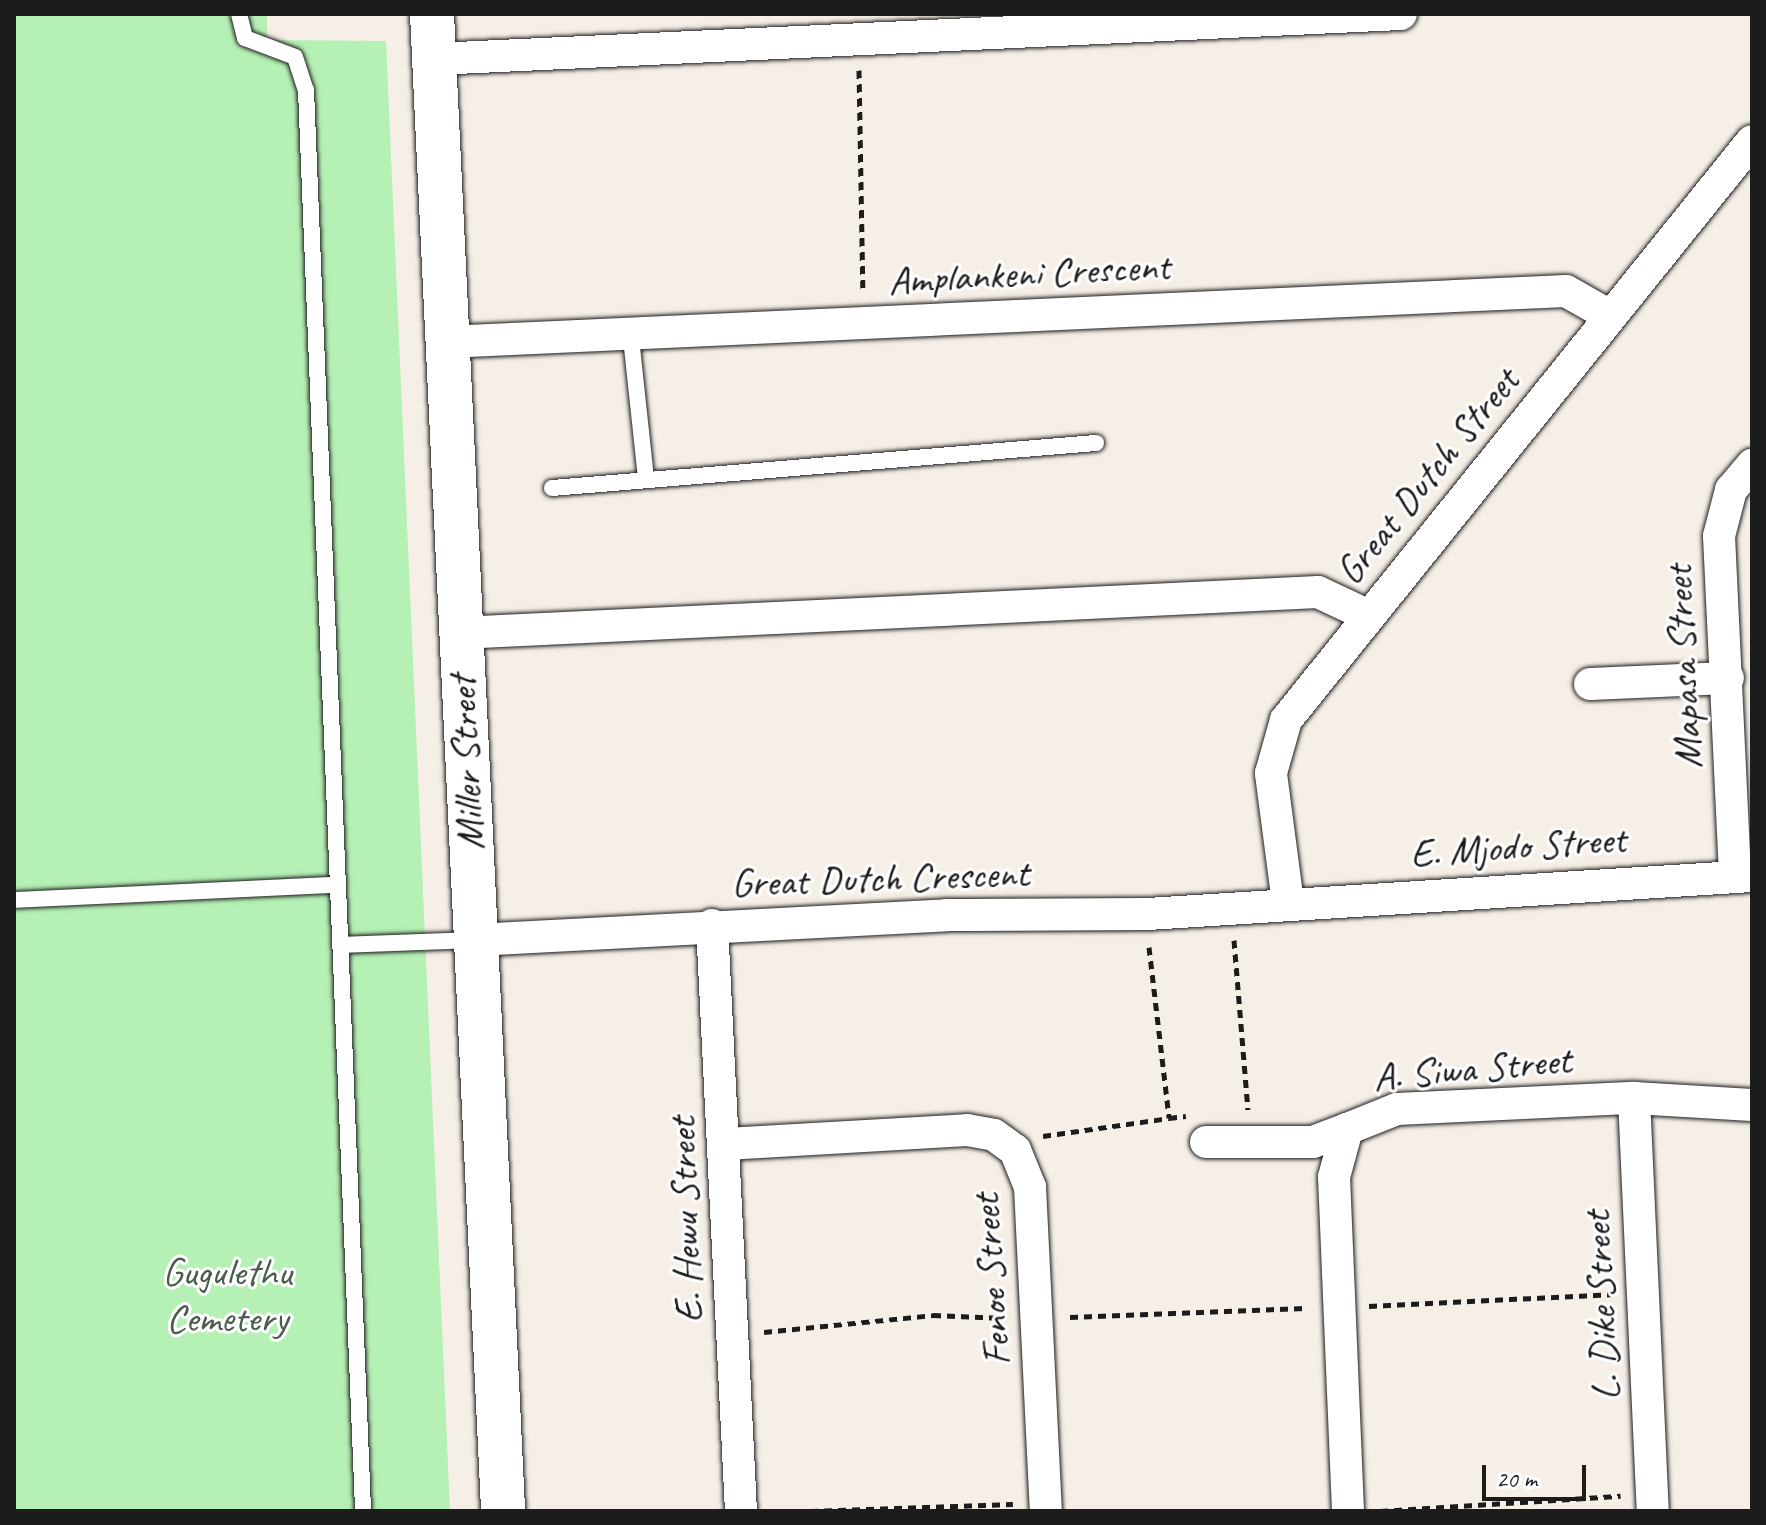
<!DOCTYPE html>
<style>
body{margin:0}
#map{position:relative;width:1766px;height:1525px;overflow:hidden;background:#f6efe7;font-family:Caveat,sans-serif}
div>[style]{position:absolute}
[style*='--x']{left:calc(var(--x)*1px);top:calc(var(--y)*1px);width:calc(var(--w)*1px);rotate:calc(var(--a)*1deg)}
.green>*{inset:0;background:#b5f0b5}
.path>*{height:5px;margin-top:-2.5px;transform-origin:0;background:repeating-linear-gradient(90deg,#1c1c1c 0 8px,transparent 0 14px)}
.roads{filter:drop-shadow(0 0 2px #1c1c1c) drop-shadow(0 0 2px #1c1c1c)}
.lane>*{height:16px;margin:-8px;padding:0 8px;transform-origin:8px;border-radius:8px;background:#fff}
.street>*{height:32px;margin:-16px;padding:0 16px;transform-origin:16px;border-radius:16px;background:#fff}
.secondary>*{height:44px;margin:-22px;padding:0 22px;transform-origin:22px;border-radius:22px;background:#fff}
span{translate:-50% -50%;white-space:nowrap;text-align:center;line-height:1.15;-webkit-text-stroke:6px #fff;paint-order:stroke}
.street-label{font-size:40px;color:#1c1c1c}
.park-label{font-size:40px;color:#4a5c4a}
.frame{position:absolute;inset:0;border:16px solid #1c1c1c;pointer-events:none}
.scale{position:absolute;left:1482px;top:1465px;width:104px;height:36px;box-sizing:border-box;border:4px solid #1c1c1c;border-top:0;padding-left:10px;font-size:24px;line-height:28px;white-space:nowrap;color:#1c1c1c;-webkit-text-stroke:6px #fff;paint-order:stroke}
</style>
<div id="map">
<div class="green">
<i style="clip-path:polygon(14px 14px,267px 14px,267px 40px,386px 41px,450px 1511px,14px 1511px)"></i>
</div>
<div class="path">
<i style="--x:859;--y:70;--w:222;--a:89"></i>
<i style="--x:1234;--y:940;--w:170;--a:85.3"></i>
<i style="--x:1149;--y:947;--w:172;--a:83.3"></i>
<i style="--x:1169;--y:1118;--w:17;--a:-7"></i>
<i style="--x:1043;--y:1136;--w:127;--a:-8.1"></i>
<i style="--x:1369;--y:1306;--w:242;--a:-2.8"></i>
<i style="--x:1070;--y:1317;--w:237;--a:-2.2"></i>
<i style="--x:764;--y:1332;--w:170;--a:-5.7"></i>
<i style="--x:933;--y:1315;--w:71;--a:2.4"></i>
<i style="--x:810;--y:1511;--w:203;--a:-2"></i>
<i style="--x:1380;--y:1511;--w:241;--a:-3.6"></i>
</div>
<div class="roads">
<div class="lane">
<i style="--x:239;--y:14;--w:25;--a:76"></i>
<i style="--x:245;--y:38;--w:53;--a:20.8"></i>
<i style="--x:295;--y:57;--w:35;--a:72"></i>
<i style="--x:306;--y:90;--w:1422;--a:87.7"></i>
<i style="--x:631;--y:338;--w:142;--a:83.9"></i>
<i style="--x:552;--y:488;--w:546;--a:-4.73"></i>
<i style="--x:14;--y:900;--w:319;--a:-2.7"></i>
<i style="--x:340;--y:945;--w:134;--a:-2.1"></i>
</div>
<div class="street">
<i style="--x:435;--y:59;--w:967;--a:-2.67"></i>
<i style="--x:446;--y:342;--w:1121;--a:-2.61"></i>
<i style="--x:1566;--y:291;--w:51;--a:29.6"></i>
<i style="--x:459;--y:633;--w:860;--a:-2.73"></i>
<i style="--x:1318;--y:592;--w:54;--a:25.1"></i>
<i style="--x:1590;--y:684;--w:138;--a:-2.5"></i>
<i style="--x:1735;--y:875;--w:339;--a:-92.7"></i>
<i style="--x:1719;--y:536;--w:48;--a:-75.4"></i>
<i style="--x:1731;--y:490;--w:33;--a:-50"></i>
<i style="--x:1288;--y:903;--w:131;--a:-97.5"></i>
<i style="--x:1271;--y:773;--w:55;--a:-74.2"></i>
<i style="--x:1286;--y:720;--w:743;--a:-51.17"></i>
<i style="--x:712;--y:925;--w:587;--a:87.17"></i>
<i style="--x:475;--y:940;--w:473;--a:-3"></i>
<i style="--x:947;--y:915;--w:201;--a:-0.3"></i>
<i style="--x:1148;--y:914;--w:605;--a:-3.6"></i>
<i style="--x:1634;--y:1098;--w:413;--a:87.4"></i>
<i style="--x:1206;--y:1142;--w:107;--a:0"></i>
<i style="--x:1313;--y:1142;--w:36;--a:-21"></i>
<i style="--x:726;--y:1144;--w:241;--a:-3.3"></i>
<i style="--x:967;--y:1130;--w:27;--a:10"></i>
<i style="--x:994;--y:1135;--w:26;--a:36"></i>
<i style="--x:1015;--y:1150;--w:40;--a:68"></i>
<i style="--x:1030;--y:1187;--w:324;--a:87.2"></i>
<i style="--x:1348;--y:1511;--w:334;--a:-92.4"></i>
<i style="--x:1334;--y:1177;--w:50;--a:-74.8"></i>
<i style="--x:1347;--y:1129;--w:54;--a:-21.8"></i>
<i style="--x:1397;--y:1109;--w:237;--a:-2.7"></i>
<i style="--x:1634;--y:1098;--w:118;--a:3.4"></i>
</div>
<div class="secondary">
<i style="--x:432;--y:14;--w:1499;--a:87.28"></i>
</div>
</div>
<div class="street-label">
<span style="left:1029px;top:273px;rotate:-3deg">Amplankeni Crescent</span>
<span style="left:1427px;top:476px;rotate:-51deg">Great Dutch Street</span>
<span style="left:1683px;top:667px;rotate:-93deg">Mapasa Street</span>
<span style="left:466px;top:763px;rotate:-93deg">Miller Street</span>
<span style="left:1518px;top:846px;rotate:-4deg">E. Mjodo Street</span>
<span style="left:880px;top:878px;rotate:-2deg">Great Dutch Crescent</span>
<span style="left:1472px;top:1068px;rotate:-5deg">A. Siwa Street</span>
<span style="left:685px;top:1220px;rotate:-92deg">E. Hewu Street</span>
<span style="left:991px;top:1280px;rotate:-94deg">Fenoe Street</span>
<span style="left:1601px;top:1306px;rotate:-93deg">L. Dike Street</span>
</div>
<div class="park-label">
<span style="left:227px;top:1295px">Gugulethu<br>Cemetery</span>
</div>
<div class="frame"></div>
<div class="scale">20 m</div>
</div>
